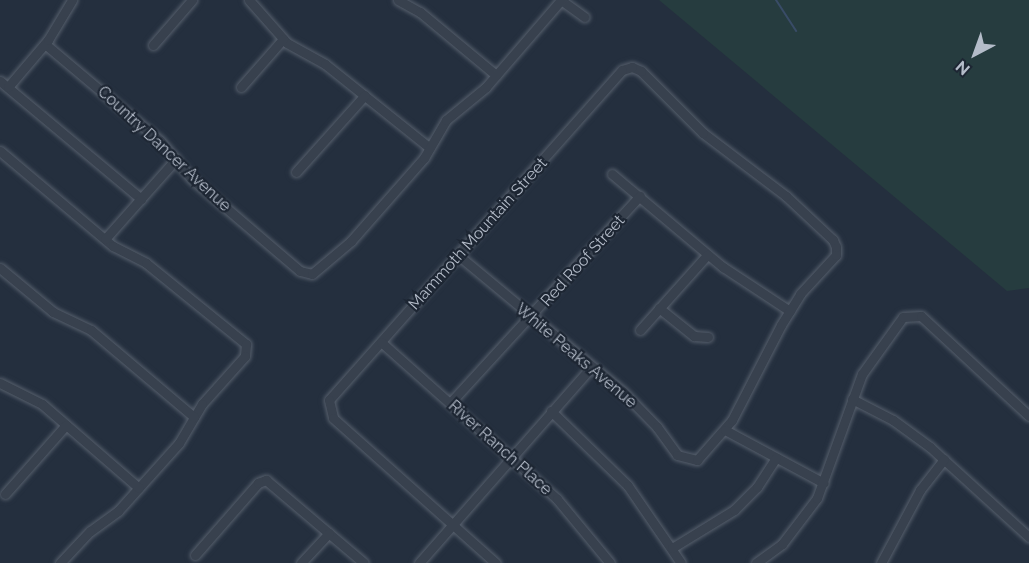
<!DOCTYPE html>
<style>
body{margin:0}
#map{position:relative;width:1029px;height:563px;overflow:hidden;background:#242f3e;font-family:Raleway,sans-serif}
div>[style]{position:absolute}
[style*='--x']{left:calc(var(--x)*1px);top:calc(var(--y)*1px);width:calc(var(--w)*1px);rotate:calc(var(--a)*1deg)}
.green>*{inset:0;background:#263c3f}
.stream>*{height:2px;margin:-1px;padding:0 1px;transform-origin:1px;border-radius:1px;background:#394c67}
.roads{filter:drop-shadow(0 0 2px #565f6c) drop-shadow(0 0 2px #565f6c)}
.minor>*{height:9px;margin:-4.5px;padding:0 4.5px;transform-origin:4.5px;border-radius:4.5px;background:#38414e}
span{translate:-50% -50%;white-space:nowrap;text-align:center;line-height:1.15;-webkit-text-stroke:4.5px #1d2633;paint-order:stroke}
.street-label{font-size:16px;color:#b4bcc9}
.north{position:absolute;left:945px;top:24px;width:60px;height:60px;-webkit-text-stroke:4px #1d2633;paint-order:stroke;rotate:221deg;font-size:16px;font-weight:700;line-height:24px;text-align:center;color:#b4bcc9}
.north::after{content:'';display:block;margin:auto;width:21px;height:27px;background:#b4bcc9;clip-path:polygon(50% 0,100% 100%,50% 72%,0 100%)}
</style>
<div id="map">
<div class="green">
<i style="clip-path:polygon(659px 0,1029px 0,1029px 288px,1007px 291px)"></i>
</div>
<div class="stream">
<i style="--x:776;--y:0;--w:37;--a:57"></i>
</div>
<div class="roads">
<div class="minor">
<i style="--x:249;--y:0;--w:57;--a:48.5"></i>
<i style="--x:287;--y:43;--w:43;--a:28.9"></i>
<i style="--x:325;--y:64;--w:134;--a:38.7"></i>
<i style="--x:398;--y:0;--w:25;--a:29"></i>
<i style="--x:420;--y:12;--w:99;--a:39.7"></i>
<i style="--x:561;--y:0;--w:29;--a:36"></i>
<i style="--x:45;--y:44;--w:150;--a:40.1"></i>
<i style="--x:160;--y:141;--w:48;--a:50"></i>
<i style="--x:191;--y:178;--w:143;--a:40.5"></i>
<i style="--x:300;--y:271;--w:12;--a:14"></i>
<i style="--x:312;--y:274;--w:51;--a:-40.2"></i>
<i style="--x:351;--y:241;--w:111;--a:-48.7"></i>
<i style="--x:424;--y:158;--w:44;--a:-59.9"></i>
<i style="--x:446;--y:120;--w:52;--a:-39.5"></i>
<i style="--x:486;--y:87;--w:115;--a:-49.2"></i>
<i style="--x:153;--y:45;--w:60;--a:-49.1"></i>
<i style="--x:0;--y:81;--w:184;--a:39.9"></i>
<i style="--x:8;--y:87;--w:62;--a:-49.6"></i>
<i style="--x:48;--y:40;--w:47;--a:-59"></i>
<i style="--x:241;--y:87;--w:64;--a:-48.8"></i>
<i style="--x:0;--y:151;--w:148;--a:40.1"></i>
<i style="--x:113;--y:246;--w:37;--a:27"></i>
<i style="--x:146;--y:263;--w:129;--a:39"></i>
<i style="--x:246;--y:344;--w:12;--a:95"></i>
<i style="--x:245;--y:356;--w:64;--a:131.9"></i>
<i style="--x:202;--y:404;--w:45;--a:120.5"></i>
<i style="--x:179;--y:443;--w:91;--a:131.9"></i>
<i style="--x:118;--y:511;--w:34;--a:144"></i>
<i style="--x:90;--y:531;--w:44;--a:133.2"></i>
<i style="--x:296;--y:172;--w:103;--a:-48.1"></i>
<i style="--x:612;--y:174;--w:145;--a:40"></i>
<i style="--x:723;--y:267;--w:80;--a:33.3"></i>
<i style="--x:105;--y:239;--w:107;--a:-48.4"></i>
<i style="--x:458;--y:255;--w:214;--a:39.7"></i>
<i style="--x:623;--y:392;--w:49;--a:45.8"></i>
<i style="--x:657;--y:427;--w:34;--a:54"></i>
<i style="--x:677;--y:455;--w:21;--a:14"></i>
<i style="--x:697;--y:460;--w:53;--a:-48.8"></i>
<i style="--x:732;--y:420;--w:107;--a:-62.7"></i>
<i style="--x:781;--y:325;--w:36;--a:-58"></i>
<i style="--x:800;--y:294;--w:53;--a:-47.3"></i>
<i style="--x:836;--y:255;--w:8;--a:-90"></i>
<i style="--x:836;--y:247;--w:8;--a:-113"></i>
<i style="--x:833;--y:240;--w:64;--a:-136.9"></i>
<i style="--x:786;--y:196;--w:104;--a:-142.8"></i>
<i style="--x:703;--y:133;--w:88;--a:-135"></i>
<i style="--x:641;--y:71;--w:10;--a:-156"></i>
<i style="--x:632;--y:67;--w:10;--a:163"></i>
<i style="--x:622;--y:70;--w:441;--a:131.6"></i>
<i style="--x:329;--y:400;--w:18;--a:77"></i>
<i style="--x:333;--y:418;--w:218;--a:41.7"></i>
<i style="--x:0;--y:268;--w:69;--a:39.7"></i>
<i style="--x:53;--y:312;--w:42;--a:25.3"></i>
<i style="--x:91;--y:330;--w:135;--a:40.2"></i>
<i style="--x:659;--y:308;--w:45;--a:38.7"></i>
<i style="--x:694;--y:336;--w:14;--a:4"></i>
<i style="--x:640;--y:330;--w:101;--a:-48.2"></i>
<i style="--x:381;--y:342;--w:236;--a:41.7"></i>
<i style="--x:557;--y:499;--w:83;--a:50.4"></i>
<i style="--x:0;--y:383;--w:47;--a:26.6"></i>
<i style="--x:42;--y:404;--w:128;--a:40.9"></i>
<i style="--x:852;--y:399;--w:46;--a:27.1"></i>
<i style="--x:893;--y:420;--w:46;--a:36.1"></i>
<i style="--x:930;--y:447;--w:134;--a:42.3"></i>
<i style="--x:450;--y:403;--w:281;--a:-47.5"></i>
<i style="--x:551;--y:411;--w:107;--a:44.2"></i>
<i style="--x:628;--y:486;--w:93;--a:55.5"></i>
<i style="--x:725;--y:430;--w:112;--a:28.2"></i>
<i style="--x:5;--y:494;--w:92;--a:-48.5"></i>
<i style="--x:672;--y:548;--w:73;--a:-31.5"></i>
<i style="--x:734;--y:510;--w:33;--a:-45"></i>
<i style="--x:757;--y:487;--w:35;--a:-57"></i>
<i style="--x:195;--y:555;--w:96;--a:-48.8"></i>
<i style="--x:258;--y:483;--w:9;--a:-21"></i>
<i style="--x:266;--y:480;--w:128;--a:40.3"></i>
<i style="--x:301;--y:563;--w:41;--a:-47"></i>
<i style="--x:419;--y:563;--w:261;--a:-48.7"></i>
<i style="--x:756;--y:563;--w:32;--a:-36"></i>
<i style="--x:782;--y:544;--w:58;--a:-52.7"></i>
<i style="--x:817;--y:498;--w:132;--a:-70.1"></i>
<i style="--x:862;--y:374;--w:70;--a:-54.3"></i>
<i style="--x:903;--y:317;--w:18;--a:-3"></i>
<i style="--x:921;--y:316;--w:147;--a:42.8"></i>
<i style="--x:881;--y:563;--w:83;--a:-61.9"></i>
<i style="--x:920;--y:490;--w:39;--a:-52"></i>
</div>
</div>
<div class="street-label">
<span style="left:164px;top:149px;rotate:43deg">Country Dancer Avenue</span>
<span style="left:478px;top:234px;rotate:-48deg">Mammoth Mountain Street</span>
<span style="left:583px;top:261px;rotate:-48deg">Red Roof Street</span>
<span style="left:576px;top:356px;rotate:40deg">White Peaks Avenue</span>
<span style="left:500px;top:448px;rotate:42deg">River Ranch Place</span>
</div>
<div class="north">N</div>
</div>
